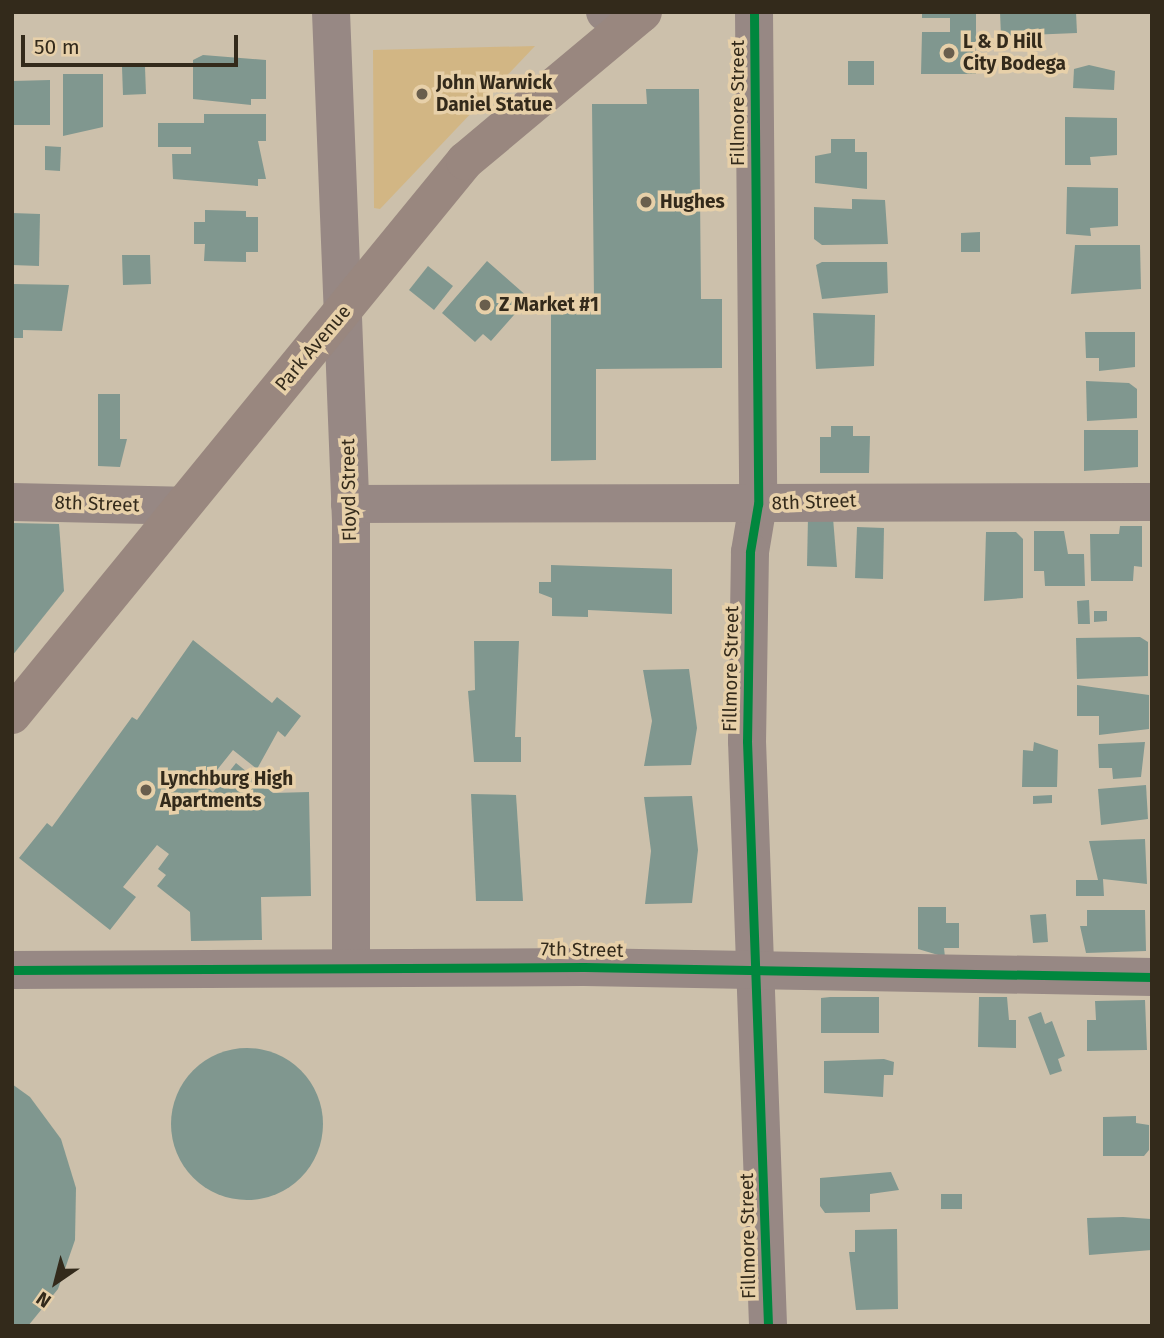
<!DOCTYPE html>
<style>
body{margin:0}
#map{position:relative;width:1164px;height:1338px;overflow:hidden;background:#ccc0ab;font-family:"Fira Sans",sans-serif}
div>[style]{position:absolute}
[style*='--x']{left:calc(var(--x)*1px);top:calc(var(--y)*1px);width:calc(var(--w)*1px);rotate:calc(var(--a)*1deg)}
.green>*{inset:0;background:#d2b684}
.building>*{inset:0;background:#80978f}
.round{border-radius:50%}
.minor>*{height:38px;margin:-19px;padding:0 19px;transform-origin:19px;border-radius:19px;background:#978884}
.major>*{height:38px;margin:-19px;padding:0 19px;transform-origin:19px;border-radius:19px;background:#99877f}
.cycleway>*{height:9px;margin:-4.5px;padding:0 4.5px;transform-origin:4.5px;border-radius:4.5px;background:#00873e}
.dots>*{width:19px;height:19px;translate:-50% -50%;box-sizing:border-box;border:4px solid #e7d0a9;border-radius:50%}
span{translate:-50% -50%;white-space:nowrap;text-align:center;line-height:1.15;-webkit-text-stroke:7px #e7d0a9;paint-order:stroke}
.poi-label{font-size:19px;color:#332a1b;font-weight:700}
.left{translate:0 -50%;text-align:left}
.street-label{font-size:19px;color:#332a1b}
.frame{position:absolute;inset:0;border:14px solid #332a1b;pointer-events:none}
.north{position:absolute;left:21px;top:1247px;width:70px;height:70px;-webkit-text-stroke:5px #e7d0a9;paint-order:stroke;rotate:215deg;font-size:19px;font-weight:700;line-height:28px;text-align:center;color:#332a1b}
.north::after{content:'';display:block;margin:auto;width:24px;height:32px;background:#332a1b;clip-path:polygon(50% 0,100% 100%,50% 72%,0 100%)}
.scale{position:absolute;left:21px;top:35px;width:217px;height:32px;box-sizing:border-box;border:4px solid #332a1b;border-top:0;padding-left:9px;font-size:21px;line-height:24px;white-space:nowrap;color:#332a1b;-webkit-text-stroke:5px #e7d0a9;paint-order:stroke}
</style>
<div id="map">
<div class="green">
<i style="clip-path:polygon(535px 46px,380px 209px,374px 208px,373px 50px)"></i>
</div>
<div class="building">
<i style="clip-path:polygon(922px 12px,976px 12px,976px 74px,921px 74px,922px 32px,950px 32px,950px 18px,922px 18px)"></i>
<i style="clip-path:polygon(1000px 12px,1076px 12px,1077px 33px,1001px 36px)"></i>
<i style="clip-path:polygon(203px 55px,266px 60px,266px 99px,251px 99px,251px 105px,193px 99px,193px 60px)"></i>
<i style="clip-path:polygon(848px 61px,874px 61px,874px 85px,848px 85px)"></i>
<i style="clip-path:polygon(1089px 65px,1115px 71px,1114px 90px,1073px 88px,1074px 69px)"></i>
<i style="clip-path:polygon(122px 67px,145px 67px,146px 94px,123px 95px)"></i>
<i style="clip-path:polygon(63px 74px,103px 74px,103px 127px,63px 136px)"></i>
<i style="clip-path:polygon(50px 80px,50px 125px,12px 125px,12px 81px)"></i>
<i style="clip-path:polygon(646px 89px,699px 89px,701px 299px,722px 299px,722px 368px,596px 369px,596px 460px,551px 461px,551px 299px,594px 299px,592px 104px,647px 104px)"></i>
<i style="clip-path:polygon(204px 114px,266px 114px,266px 141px,258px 141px,266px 179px,258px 179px,258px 186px,173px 179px,172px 154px,191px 154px,191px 147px,158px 147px,158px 123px,204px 123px)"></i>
<i style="clip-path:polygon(1065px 117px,1117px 118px,1117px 155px,1090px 157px,1091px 165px,1065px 165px)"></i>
<i style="clip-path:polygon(831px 139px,855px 139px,855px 152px,867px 152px,867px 189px,815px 183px,815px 156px,831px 153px)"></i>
<i style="clip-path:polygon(45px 146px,61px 147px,60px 171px,45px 170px)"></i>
<i style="clip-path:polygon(1067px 187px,1118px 188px,1118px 226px,1090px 228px,1091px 236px,1066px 234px)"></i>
<i style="clip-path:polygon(852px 199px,885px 200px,888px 244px,822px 245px,814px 239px,814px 207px,852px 209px)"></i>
<i style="clip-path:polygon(205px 210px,246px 211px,246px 217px,258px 217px,258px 252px,246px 252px,246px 262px,204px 261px,205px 244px,194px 244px,194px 222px,205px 222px)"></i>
<i style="clip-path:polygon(12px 213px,40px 214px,39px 266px,12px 265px)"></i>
<i style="clip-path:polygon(980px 232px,980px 252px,961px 252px,961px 233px)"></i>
<i style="clip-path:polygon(1075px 245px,1140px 245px,1141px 289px,1071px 294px)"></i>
<i style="clip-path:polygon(122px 255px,150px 255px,151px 284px,123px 285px)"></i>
<i style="clip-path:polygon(487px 261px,529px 298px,491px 341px,483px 334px,475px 342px,442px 313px)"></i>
<i style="clip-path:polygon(822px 262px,887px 262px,888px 293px,822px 299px,816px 265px)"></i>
<i style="clip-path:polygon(428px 266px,453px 286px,434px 310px,409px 290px)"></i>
<i style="clip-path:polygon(12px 284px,69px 285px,62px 331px,23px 330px,23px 338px,12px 338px)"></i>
<i style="clip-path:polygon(813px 313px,875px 315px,874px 366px,816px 369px)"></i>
<i style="clip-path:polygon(1085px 332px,1135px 332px,1135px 367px,1099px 371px,1099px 358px,1086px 358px)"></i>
<i style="clip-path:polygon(1086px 381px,1129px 383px,1137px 389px,1137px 418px,1087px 421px)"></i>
<i style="clip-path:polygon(98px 394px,120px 394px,120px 439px,127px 439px,120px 467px,98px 466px)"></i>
<i style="clip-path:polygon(831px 426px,853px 426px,853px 436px,870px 436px,869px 473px,820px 473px,820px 437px,831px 437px)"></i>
<i style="clip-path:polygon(1084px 430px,1138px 430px,1138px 467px,1084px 471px)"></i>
<i style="clip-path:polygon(808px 517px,833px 518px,837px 567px,807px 566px)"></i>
<i style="clip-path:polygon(12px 523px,59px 524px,64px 591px,12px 656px)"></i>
<i style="clip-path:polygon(1120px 526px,1142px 526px,1142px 567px,1134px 566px,1133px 581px,1091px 581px,1090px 534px,1119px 534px)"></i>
<i style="clip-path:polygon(857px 527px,884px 528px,883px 579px,855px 578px)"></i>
<i style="clip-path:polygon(1034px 531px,1064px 531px,1068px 554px,1084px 554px,1085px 586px,1045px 586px,1044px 571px,1034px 571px)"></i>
<i style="clip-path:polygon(986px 532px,1016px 532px,1023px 539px,1023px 598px,984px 601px)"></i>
<i style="clip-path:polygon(551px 565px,672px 569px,672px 614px,588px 610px,588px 617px,552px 616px,552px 598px,539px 593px,539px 582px,551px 582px)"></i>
<i style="clip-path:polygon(1089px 600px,1090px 624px,1078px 624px,1077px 601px)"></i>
<i style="clip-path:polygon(1094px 611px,1107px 611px,1107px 621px,1094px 622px)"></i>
<i style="clip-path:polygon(1140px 637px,1148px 642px,1148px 676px,1077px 679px,1076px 638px)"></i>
<i style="clip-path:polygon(193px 640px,272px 703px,277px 697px,301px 716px,285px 737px,278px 731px,257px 769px,233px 750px,205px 785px,213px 792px,236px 763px,273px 793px,309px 792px,311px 896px,261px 897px,262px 940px,191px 941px,190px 912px,157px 886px,166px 875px,158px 869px,169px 854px,157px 845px,123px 887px,136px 897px,110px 930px,19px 858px,47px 823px,52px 827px,132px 717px,137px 720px)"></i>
<i style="clip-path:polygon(474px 641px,519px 641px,515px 737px,521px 737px,521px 762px,474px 762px,468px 691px,475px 690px)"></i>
<i style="clip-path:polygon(689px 669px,697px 728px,691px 765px,644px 766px,652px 721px,643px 670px)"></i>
<i style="clip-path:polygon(1077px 685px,1149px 695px,1149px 729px,1099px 735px,1099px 716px,1077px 716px)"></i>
<i style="clip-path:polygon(1034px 742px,1058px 750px,1057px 787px,1022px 787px,1023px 750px,1033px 751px)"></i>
<i style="clip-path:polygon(1145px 742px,1141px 777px,1113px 779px,1112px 768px,1099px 768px,1098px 744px)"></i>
<i style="clip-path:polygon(1146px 785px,1148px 819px,1101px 825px,1098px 789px)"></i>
<i style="clip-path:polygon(471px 794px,516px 795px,523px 901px,476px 901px)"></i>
<i style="clip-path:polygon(1052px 795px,1052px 803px,1033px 804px,1033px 796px)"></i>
<i style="clip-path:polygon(692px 796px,698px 850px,692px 903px,645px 904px,651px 851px,644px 797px)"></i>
<i style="clip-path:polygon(1145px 839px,1147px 884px,1103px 879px,1104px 896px,1076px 896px,1076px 880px,1098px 880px,1089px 841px)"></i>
<i style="clip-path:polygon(918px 907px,946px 907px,946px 923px,959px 923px,959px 948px,944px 948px,945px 957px,918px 949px)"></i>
<i style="clip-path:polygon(1087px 910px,1145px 910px,1146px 951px,1086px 953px,1080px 926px,1087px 926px)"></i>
<i style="clip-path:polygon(1046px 914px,1048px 942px,1033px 943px,1030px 915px)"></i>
<i style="clip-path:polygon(830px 997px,879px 997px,879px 1033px,821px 1033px,821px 998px)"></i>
<i style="clip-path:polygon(979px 997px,1007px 997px,1009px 1020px,1016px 1020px,1016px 1048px,978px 1047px)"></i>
<i style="clip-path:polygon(1145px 1000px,1147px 1050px,1087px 1051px,1087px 1020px,1096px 1020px,1095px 1001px)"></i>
<i style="clip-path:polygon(1041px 1012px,1045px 1024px,1052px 1021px,1065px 1056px,1058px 1059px,1062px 1071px,1050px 1075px,1028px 1017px)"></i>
<i class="round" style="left:171px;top:1048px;width:152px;height:152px"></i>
<i style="clip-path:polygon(884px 1059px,894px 1062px,893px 1075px,884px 1075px,883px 1097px,824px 1093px,824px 1061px)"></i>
<i style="clip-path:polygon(12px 1084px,30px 1097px,61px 1139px,76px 1188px,75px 1240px,58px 1289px,28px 1326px,12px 1326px)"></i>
<i style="clip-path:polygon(1136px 1116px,1136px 1123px,1149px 1125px,1149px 1150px,1144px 1156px,1103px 1156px,1103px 1117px)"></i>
<i style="clip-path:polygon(891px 1172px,899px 1190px,870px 1194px,870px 1212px,825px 1213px,820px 1206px,820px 1178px)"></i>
<i style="clip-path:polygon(941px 1194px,962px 1194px,962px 1209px,941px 1209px)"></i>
<i style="clip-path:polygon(1123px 1217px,1151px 1219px,1152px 1250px,1089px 1255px,1087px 1218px)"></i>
<i style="clip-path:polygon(897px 1229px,898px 1309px,856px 1310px,849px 1252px,855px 1252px,855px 1230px)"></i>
</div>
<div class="minor">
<i style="--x:331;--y:12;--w:509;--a:87.75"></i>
<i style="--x:351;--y:521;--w:447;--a:90"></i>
<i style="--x:605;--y:12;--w:36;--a:3"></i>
<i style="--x:754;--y:12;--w:492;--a:89.5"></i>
<i style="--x:758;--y:504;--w:49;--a:99.5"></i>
<i style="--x:750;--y:552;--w:189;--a:90.9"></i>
<i style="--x:747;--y:741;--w:585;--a:87.94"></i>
<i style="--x:12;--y:502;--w:170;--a:1.3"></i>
<i style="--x:350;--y:504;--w:802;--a:-0.14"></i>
<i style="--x:12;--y:970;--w:572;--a:-0.3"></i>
<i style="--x:584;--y:967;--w:568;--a:1.01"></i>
</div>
<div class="major">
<i style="--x:12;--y:715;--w:716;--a:-50.73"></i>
<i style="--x:465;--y:161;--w:232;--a:-39.9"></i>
</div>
<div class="cycleway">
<i style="--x:754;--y:12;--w:492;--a:89.5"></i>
<i style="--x:758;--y:504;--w:49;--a:99.5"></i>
<i style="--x:750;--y:552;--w:189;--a:90.9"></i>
<i style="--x:747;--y:741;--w:585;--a:87.94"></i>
<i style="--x:12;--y:970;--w:572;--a:-0.3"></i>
<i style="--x:584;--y:967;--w:568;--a:1.01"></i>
</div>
<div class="dots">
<i style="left:949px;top:53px;background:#695e4d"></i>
<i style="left:422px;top:94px;background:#695e4d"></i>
<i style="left:646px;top:202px;background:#695e4d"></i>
<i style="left:485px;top:305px;background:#695e4d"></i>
<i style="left:146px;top:790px;background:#695e4d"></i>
</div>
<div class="poi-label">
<span class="left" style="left:963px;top:53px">L &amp; D Hill<br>City Bodega</span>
<span class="left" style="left:436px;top:94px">John Warwick<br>Daniel Statue</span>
<span class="left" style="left:660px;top:202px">Hughes</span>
<span class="left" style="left:499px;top:305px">Z Market #1</span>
<span class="left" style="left:160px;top:790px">Lynchburg High<br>Apartments</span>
</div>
<div class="street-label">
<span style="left:738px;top:103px;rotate:-90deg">Fillmore Street</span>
<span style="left:313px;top:348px;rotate:-50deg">Park Avenue</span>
<span style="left:349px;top:490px;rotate:-91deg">Floyd Street</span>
<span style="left:814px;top:502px;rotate:-2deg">8th Street</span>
<span style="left:97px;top:504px;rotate:2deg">8th Street</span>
<span style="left:731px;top:669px;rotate:-89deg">Fillmore Street</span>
<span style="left:582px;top:950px;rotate:1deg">7th Street</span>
<span style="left:748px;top:1236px;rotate:-91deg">Fillmore Street</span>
</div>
<div class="frame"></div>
<div class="north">N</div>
<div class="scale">50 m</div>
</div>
